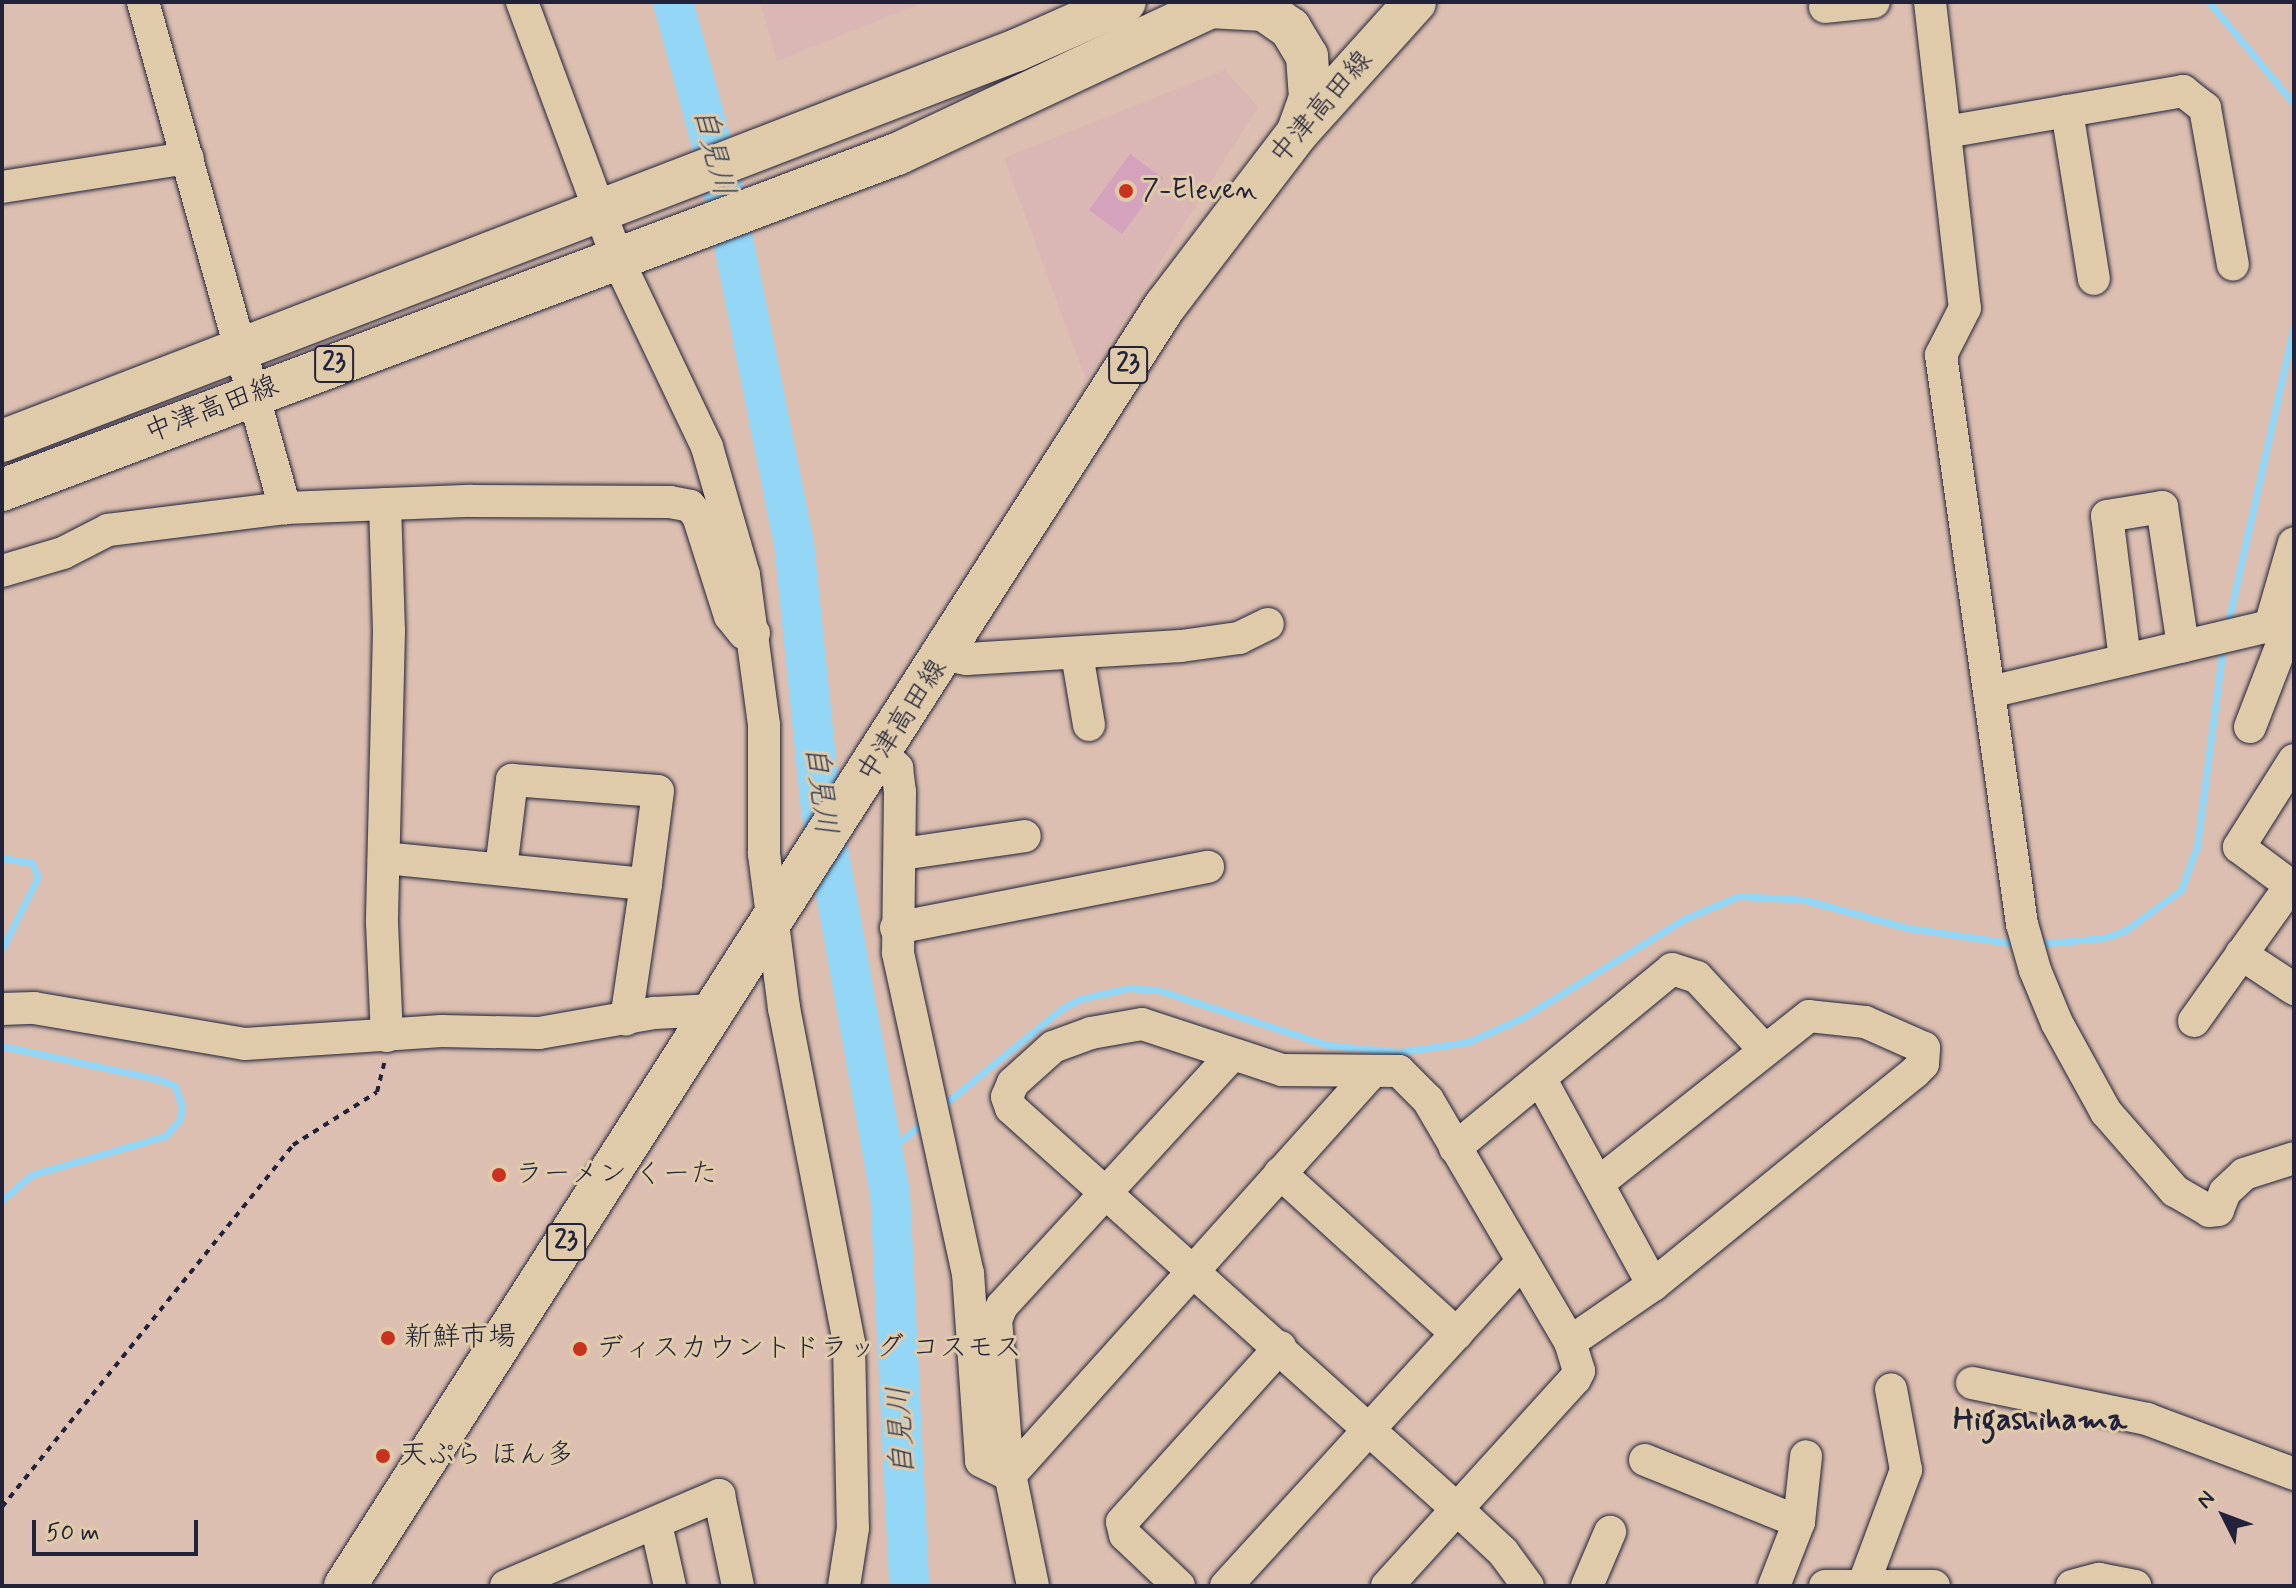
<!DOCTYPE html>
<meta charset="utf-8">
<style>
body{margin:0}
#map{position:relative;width:2296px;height:1588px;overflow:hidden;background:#dcbfb0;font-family:Mynerve,"Klee One",sans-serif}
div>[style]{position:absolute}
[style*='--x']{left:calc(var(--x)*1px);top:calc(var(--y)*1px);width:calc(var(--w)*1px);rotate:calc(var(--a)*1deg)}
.built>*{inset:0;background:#dab6b4}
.stream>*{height:7px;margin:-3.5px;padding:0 3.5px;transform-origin:3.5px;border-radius:3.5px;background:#93d6f5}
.river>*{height:40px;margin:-20px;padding:0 20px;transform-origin:20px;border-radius:20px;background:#93d6f5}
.building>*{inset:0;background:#d5a2be}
.path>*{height:4px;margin-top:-2px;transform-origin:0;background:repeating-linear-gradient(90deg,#22223b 0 6px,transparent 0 12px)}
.roads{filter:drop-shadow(0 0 2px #22223b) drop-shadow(0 0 2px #22223b)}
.minor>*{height:32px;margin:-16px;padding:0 16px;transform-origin:16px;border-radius:16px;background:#dfcbaa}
.major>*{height:42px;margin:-21px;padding:0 21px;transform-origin:21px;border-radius:21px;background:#dfcbaa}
.dots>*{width:22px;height:22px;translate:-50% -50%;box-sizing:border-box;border:4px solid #dfcbaa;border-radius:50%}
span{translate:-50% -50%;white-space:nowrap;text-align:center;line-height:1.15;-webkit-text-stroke:6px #dfcbaa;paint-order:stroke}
.shield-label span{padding:2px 6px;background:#dfcbaa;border:2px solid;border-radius:6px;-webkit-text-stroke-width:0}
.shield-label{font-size:26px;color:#22223b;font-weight:700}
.street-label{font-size:28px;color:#22223b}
.poi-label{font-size:28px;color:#22223b}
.left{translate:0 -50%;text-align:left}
.water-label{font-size:30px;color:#333d57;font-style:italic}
.quarter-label{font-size:32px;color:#22223b;font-weight:700}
.frame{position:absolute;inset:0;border:4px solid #22223b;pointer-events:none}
.north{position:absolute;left:2184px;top:1476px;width:80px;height:80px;-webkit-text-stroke:6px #dfcbaa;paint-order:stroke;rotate:312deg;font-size:22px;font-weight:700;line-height:32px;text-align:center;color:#22223b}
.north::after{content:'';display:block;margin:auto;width:28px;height:36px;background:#22223b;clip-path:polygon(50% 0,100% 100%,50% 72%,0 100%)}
.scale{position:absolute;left:32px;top:1520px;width:166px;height:36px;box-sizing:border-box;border:4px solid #22223b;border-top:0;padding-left:10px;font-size:24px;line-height:28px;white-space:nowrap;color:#22223b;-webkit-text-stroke:6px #dfcbaa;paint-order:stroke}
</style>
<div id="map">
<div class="built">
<i style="clip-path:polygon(760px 2px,924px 2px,777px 61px)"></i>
<i style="clip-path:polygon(1225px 70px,1258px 107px,1086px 380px,1004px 158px)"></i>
</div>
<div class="stream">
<i style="--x:2209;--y:2;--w:133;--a:50.2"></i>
<i style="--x:2227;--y:627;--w:310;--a:-77.5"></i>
<i style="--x:2;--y:858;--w:30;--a:9"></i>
<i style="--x:32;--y:863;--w:15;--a:67"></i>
<i style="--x:38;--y:877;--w:80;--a:116.6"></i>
<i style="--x:2037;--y:944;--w:67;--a:-5.1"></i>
<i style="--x:2104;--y:938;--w:23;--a:-20"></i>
<i style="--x:2126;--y:930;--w:68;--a:-36"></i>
<i style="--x:2181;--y:890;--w:47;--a:-70"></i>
<i style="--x:2197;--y:846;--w:202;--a:-82.6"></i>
<i style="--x:2;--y:1046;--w:158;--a:12"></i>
<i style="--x:157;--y:1079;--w:19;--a:21"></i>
<i style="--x:175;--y:1086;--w:21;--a:71"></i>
<i style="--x:182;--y:1106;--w:13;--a:99"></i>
<i style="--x:180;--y:1119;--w:23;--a:131"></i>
<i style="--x:165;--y:1136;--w:140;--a:163.8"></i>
<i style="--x:31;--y:1175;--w:38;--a:139"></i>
<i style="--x:941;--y:1107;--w:155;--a:-39.2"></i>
<i style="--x:1061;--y:1009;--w:21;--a:-28"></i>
<i style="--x:1080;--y:999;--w:49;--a:-12.9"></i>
<i style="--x:1128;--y:988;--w:30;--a:4"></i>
<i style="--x:1158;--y:990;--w:178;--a:18"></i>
<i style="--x:1327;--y:1045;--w:72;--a:5.6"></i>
<i style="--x:1399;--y:1052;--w:70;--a:-8.2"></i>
<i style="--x:1468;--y:1042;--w:59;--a:-24"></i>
<i style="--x:1522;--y:1018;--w:190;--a:-31.4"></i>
<i style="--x:1684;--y:919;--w:60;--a:-22.7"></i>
<i style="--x:1739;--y:896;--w:66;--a:3.5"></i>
<i style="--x:1805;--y:900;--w:107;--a:15.2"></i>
<i style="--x:1908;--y:928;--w:110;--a:8.4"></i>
<i style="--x:884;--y:1155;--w:55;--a:-39.8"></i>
</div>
<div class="river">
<i style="--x:673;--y:2;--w:178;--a:74.7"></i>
<i style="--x:720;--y:174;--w:376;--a:78.7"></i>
<i style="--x:794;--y:543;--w:268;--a:84.2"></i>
<i style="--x:821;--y:810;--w:388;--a:79.8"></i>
<i style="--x:890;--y:1192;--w:394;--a:87.2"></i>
</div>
<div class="building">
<i style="clip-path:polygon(1130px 154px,1163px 178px,1122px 234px,1089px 210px)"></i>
</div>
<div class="path">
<i style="--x:2;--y:1507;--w:464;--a:-51.2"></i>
<i style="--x:293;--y:1145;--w:99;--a:-32.2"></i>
<i style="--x:377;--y:1092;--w:30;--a:-76"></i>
</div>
<div class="roads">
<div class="minor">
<i style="--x:143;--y:2;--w:526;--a:74.32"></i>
<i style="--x:522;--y:2;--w:273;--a:69.6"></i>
<i style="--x:617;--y:258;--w:209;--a:64.5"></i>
<i style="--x:707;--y:447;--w:133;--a:73.9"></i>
<i style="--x:744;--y:575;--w:151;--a:82.4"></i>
<i style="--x:764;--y:725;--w:129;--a:90"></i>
<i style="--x:764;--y:854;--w:155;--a:82.6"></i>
<i style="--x:784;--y:1008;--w:341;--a:79"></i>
<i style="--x:849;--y:1343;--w:185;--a:88.8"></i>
<i style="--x:853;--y:1528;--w:59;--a:98.8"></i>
<i style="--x:1930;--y:2;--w:308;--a:83.5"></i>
<i style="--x:1965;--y:308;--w:53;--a:117.1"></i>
<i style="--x:1941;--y:355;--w:575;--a:81.9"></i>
<i style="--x:2022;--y:924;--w:48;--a:74.2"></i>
<i style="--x:2035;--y:970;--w:57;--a:67.5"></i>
<i style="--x:2057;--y:1023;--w:102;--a:61.2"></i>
<i style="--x:2106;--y:1112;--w:105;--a:48.9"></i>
<i style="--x:2175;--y:1191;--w:39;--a:30"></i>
<i style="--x:2209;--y:1211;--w:9;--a:-6"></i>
<i style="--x:2218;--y:1210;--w:19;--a:-69"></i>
<i style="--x:2225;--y:1192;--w:26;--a:-43"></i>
<i style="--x:2244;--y:1174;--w:52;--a:-17.7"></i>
<i style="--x:1825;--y:7;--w:49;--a:-5.8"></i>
<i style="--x:2067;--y:111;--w:170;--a:80.9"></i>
<i style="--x:1946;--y:132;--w:241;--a:-9.8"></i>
<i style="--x:2183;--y:91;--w:28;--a:38"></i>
<i style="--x:2205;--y:108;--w:159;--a:79.9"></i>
<i style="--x:2;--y:187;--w:188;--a:-8.9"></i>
<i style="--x:385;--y:504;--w:127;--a:88.2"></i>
<i style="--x:389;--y:631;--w:292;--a:91.4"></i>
<i style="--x:382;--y:923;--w:113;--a:87.5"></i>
<i style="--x:2;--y:571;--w:64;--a:-16.4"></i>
<i style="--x:63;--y:553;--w:51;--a:-27.1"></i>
<i style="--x:108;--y:530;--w:178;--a:-7.1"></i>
<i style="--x:285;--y:508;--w:186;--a:-2.2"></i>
<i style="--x:471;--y:501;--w:199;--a:0.3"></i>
<i style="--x:670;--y:502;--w:20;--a:11"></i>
<i style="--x:690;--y:506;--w:13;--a:51"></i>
<i style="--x:698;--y:516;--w:105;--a:72.3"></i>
<i style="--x:730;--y:616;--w:22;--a:51"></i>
<i style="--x:744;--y:633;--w:10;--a:0"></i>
<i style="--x:2270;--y:626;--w:86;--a:-73.9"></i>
<i style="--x:1077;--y:654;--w:72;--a:80.4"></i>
<i style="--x:946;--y:655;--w:21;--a:11"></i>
<i style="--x:967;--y:659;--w:214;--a:-3.5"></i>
<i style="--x:1181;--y:646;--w:59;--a:-7.9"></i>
<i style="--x:1239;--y:638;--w:32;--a:-26"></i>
<i style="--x:2125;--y:660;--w:145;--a:-97.1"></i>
<i style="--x:2107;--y:516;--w:56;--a:-9.3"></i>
<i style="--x:2162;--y:507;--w:141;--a:81.4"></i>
<i style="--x:1990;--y:692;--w:312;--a:-13.3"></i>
<i style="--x:2250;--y:727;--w:114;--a:-68.9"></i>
<i style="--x:882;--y:754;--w:21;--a:43"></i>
<i style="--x:897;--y:768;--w:24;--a:83"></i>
<i style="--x:900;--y:792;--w:161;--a:90.7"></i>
<i style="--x:898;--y:953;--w:328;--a:77.7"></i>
<i style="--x:968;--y:1273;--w:188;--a:86"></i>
<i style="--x:981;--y:1461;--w:32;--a:26"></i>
<i style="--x:1010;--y:1475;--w:542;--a:-48.07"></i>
<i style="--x:2294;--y:760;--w:103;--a:122.3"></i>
<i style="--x:2239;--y:847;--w:69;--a:36.7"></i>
<i style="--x:902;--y:854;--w:124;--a:-8.3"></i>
<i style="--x:384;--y:858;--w:263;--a:5.7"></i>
<i style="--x:646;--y:884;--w:137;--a:98.4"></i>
<i style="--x:501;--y:869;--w:90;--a:-83"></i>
<i style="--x:512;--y:780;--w:146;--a:4.3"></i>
<i style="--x:658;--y:791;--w:94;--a:97.4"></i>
<i style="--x:896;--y:928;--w:318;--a:-11.1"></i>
<i style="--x:2241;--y:954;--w:64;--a:33.4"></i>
<i style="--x:2;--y:1009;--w:32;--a:-2"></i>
<i style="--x:34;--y:1008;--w:214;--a:9.7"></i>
<i style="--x:245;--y:1044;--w:197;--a:-3.8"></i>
<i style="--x:442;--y:1031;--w:97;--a:1.2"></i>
<i style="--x:539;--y:1033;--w:117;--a:-9.9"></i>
<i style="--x:654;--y:1013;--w:61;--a:-2.8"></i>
<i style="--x:2194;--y:1021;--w:167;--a:-54.5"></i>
<i style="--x:1540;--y:1078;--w:236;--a:61.4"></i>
<i style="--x:1455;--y:1148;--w:281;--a:-39.5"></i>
<i style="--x:1672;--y:969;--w:26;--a:18"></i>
<i style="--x:1697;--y:977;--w:97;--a:47.1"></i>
<i style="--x:1280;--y:1173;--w:239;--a:42.3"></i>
<i style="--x:1570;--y:1342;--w:101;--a:-34.5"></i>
<i style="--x:1653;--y:1285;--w:338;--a:-39.1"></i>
<i style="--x:1915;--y:1072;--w:11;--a:-45"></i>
<i style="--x:1923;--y:1064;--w:16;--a:-86"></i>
<i style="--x:1924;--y:1048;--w:64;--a:-156.2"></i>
<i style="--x:1865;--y:1022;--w:56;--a:-173.9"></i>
<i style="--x:1809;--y:1016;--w:269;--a:141.6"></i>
<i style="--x:1972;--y:1383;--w:179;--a:11.6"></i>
<i style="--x:2147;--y:1419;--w:157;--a:20.5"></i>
<i style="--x:1645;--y:1460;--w:166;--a:21.9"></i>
<i style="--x:656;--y:1524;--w:64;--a:77.3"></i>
<i style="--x:1864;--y:1583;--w:121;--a:-69.6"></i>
<i style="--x:1906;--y:1470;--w:82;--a:-100.5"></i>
<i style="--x:506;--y:1586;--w:232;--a:-23.1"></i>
<i style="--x:719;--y:1495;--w:93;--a:78.2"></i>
<i style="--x:1033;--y:1586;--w:130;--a:-101.6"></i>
<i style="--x:1007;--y:1459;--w:139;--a:-94.5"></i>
<i style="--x:996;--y:1320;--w:15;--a:-67"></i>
<i style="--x:1002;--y:1306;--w:338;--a:-47.5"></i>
<i style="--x:1179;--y:1586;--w:74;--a:-136.6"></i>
<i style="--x:1125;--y:1535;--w:13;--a:-103"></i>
<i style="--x:1122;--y:1522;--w:236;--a:-47.9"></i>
<i style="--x:1226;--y:1586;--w:437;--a:-47.6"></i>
<i style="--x:1387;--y:1586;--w:104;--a:-47.7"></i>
<i style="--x:1457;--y:1509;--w:176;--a:-47.8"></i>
<i style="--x:1575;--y:1379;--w:9;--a:-63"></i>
<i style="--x:1579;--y:1371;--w:30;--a:-107"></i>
<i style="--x:1570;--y:1342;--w:281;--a:-120.4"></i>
<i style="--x:1428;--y:1100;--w:41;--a:-135"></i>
<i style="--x:1399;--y:1071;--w:117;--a:-179.5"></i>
<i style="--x:1282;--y:1070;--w:147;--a:-161.8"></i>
<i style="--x:1142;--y:1024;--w:52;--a:170"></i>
<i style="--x:1091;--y:1033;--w:40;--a:159.8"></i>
<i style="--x:1053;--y:1047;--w:54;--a:138"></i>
<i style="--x:1013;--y:1083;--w:15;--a:113"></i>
<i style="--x:1007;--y:1097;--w:12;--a:70"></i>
<i style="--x:1011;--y:1108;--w:600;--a:41.96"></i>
<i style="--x:1457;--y:1509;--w:63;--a:43.1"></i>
<i style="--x:1503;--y:1552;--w:42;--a:53.7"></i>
<i style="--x:1587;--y:1586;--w:59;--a:-66.9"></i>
<i style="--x:1774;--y:1586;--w:69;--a:-68.7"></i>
<i style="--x:1799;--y:1522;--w:66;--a:-83.9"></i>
<i style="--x:1825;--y:1586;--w:109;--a:0"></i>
<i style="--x:2072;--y:1586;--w:28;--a:-15"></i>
<i style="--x:2099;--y:1579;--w:37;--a:11"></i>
</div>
<div class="major">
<i style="--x:1210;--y:7;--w:54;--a:3.2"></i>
<i style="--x:1264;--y:10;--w:32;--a:35"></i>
<i style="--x:1290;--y:28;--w:33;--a:59"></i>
<i style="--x:1307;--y:56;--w:42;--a:85.9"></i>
<i style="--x:1310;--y:98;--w:35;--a:110"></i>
<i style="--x:2;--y:441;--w:1088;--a:-21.07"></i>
<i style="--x:1017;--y:50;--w:118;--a:-24"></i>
<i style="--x:2;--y:490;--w:956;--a:-20.58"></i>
<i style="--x:897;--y:154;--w:358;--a:-25.1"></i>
<i style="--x:345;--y:1586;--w:1520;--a:-57.36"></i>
<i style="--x:1165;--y:306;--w:219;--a:-52.6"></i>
<i style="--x:1298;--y:132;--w:175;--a:-48"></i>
</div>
</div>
<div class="dots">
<i style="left:1126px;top:191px;background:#c8321e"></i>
<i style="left:499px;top:1175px;background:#c8321e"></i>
<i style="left:388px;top:1338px;background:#c8321e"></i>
<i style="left:580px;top:1349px;background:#c8321e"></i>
<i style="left:383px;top:1456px;background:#c8321e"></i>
</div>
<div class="shield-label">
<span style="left:334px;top:364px">23</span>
<span style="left:1128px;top:365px">23</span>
<span style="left:566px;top:1242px">23</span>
</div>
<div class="street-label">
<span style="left:1322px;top:108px;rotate:-49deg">中津高田線</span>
<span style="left:212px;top:410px;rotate:-21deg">中津高田線</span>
<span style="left:903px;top:721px;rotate:-57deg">中津高田線</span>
</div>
<div class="poi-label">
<span class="left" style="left:1142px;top:191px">7-Eleven</span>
<span class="left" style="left:515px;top:1175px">ラーメン くーた</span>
<span class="left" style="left:404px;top:1338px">新鮮市場</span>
<span class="left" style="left:596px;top:1349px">ディスカウントドラッグ コスモス</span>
<span class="left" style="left:399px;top:1456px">天ぷら ほん多</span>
</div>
<div class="water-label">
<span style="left:713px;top:152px;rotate:76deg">自見川</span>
<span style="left:820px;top:790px;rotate:83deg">自見川</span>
<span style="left:902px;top:1431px;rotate:-93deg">自見川</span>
</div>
<div class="quarter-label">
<span style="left:2040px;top:1420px">Higashihama</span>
</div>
<div class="frame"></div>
<div class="north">N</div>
<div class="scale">50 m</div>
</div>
